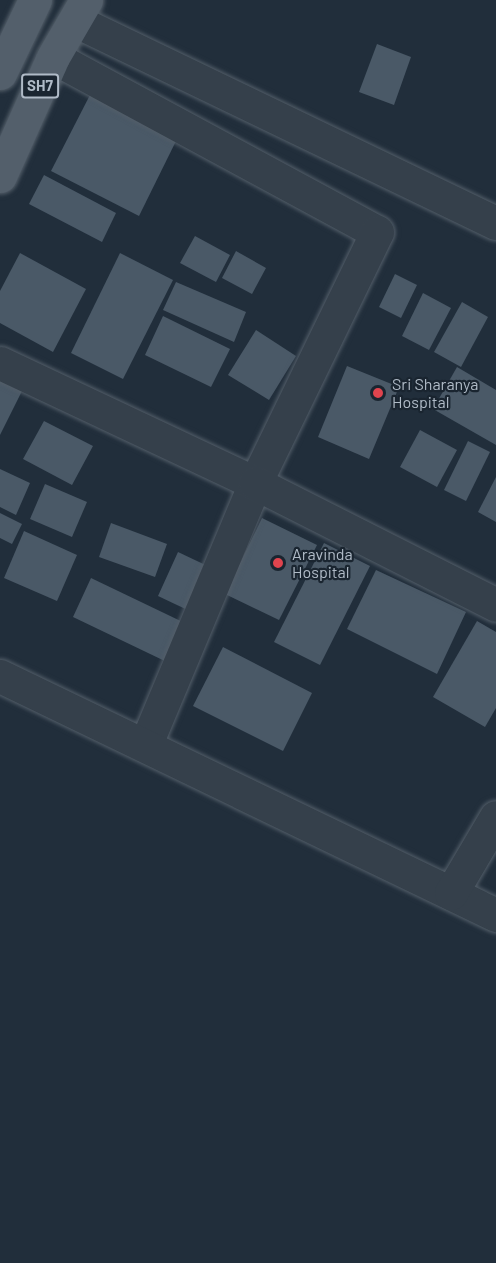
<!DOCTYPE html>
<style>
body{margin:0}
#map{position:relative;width:496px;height:1263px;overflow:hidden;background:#212e3b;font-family:Barlow,sans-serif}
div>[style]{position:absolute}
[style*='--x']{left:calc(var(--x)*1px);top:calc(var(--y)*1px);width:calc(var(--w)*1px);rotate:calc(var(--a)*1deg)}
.building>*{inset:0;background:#4a5967}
.roads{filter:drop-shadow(0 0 2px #535e69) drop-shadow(0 0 2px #535e69)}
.minor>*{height:33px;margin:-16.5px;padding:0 16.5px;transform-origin:16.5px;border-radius:16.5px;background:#35404b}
.primary>*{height:33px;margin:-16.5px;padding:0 16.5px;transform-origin:16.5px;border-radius:16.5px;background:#535f6b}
.dots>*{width:16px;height:16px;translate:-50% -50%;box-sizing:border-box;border:3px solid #1a2530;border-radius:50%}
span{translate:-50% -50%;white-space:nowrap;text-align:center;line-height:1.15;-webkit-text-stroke:4.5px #1a2530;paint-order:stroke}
.shield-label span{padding:2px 4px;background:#1a2530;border:2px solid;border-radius:4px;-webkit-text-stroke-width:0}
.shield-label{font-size:15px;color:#b0bbc7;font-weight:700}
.poi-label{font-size:16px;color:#b0bbc7}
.left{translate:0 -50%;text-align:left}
</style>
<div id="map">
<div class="building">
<i style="clip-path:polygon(377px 44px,411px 57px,394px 105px,359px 92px)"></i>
<i style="clip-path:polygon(91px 93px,178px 137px,139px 216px,51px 171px)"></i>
<i style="clip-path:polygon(44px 175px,116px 213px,102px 242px,29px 204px)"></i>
<i style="clip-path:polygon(195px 236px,230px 255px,216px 282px,180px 263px)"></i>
<i style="clip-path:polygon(236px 251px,266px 268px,252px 294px,222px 278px)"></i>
<i style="clip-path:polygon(20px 253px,86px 289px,53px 352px,0 323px,0 291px)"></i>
<i style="clip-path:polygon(120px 253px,173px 280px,123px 379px,71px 353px)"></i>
<i style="clip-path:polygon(395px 274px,417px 285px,401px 318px,379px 307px)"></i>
<i style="clip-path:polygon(176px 282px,246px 312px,234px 342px,163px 310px)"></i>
<i style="clip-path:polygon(423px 293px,451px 308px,429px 350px,402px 336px)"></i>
<i style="clip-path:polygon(462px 302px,488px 317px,461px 367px,434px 352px)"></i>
<i style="clip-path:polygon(163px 316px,230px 349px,211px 387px,145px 355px)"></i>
<i style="clip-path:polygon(256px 330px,296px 356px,269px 400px,228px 375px)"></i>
<i style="clip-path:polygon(347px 366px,399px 387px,369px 459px,318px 437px)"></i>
<i style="clip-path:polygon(457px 367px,496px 390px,496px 445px,433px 409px)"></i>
<i style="clip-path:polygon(0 375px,24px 387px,0 435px)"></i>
<i style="clip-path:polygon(44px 421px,93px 446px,72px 485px,23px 459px)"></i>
<i style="clip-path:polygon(420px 430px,457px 450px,437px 487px,400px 467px)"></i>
<i style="clip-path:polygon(468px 441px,490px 452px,466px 501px,444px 490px)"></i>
<i style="clip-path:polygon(0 469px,30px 483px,16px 515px,0 507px)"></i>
<i style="clip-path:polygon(496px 477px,496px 522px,478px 512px)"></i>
<i style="clip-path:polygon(45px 484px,87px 502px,72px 537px,30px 519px)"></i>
<i style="clip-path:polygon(0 513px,22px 524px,12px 544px,0 538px)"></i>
<i style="clip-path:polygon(262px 518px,317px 545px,279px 620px,225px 594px)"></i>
<i style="clip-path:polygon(111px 523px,167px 544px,155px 577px,99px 557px)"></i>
<i style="clip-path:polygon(24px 531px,77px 555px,57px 601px,4px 578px)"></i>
<i style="clip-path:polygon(324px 543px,370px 566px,320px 665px,274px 642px)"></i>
<i style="clip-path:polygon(178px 552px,216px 570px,196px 614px,158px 596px)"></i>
<i style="clip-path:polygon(376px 570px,466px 612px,437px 674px,347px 629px)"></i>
<i style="clip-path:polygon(91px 578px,189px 625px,171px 664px,73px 617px)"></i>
<i style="clip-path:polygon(477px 621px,496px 632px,496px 708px,485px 727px,433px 697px)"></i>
<i style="clip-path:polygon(223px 647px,312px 693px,283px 751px,193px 706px)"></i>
</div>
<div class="roads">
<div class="minor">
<i style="--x:76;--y:21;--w:466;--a:25.7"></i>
<i style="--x:53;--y:57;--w:368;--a:28.4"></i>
<i style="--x:377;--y:232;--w:279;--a:115.9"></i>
<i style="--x:255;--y:483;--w:282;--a:112.7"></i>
<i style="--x:0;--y:363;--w:282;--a:25.2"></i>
<i style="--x:255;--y:483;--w:270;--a:26.8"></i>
<i style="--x:0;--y:676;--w:551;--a:25.73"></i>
<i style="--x:451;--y:893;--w:88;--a:-59.4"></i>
</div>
<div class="primary">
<i style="--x:0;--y:73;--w:81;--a:-64.4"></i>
<i style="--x:0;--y:176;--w:130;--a:-66"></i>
<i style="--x:53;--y:57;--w:66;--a:-59.9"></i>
</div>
</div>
<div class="dots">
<i style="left:378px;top:393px;background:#e0444e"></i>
<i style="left:278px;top:563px;background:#e0444e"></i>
</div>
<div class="shield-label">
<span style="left:40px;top:86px">SH7</span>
</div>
<div class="poi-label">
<span class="left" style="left:392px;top:393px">Sri Sharanya<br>Hospital</span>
<span class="left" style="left:292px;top:563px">Aravinda<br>Hospital</span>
</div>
</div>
